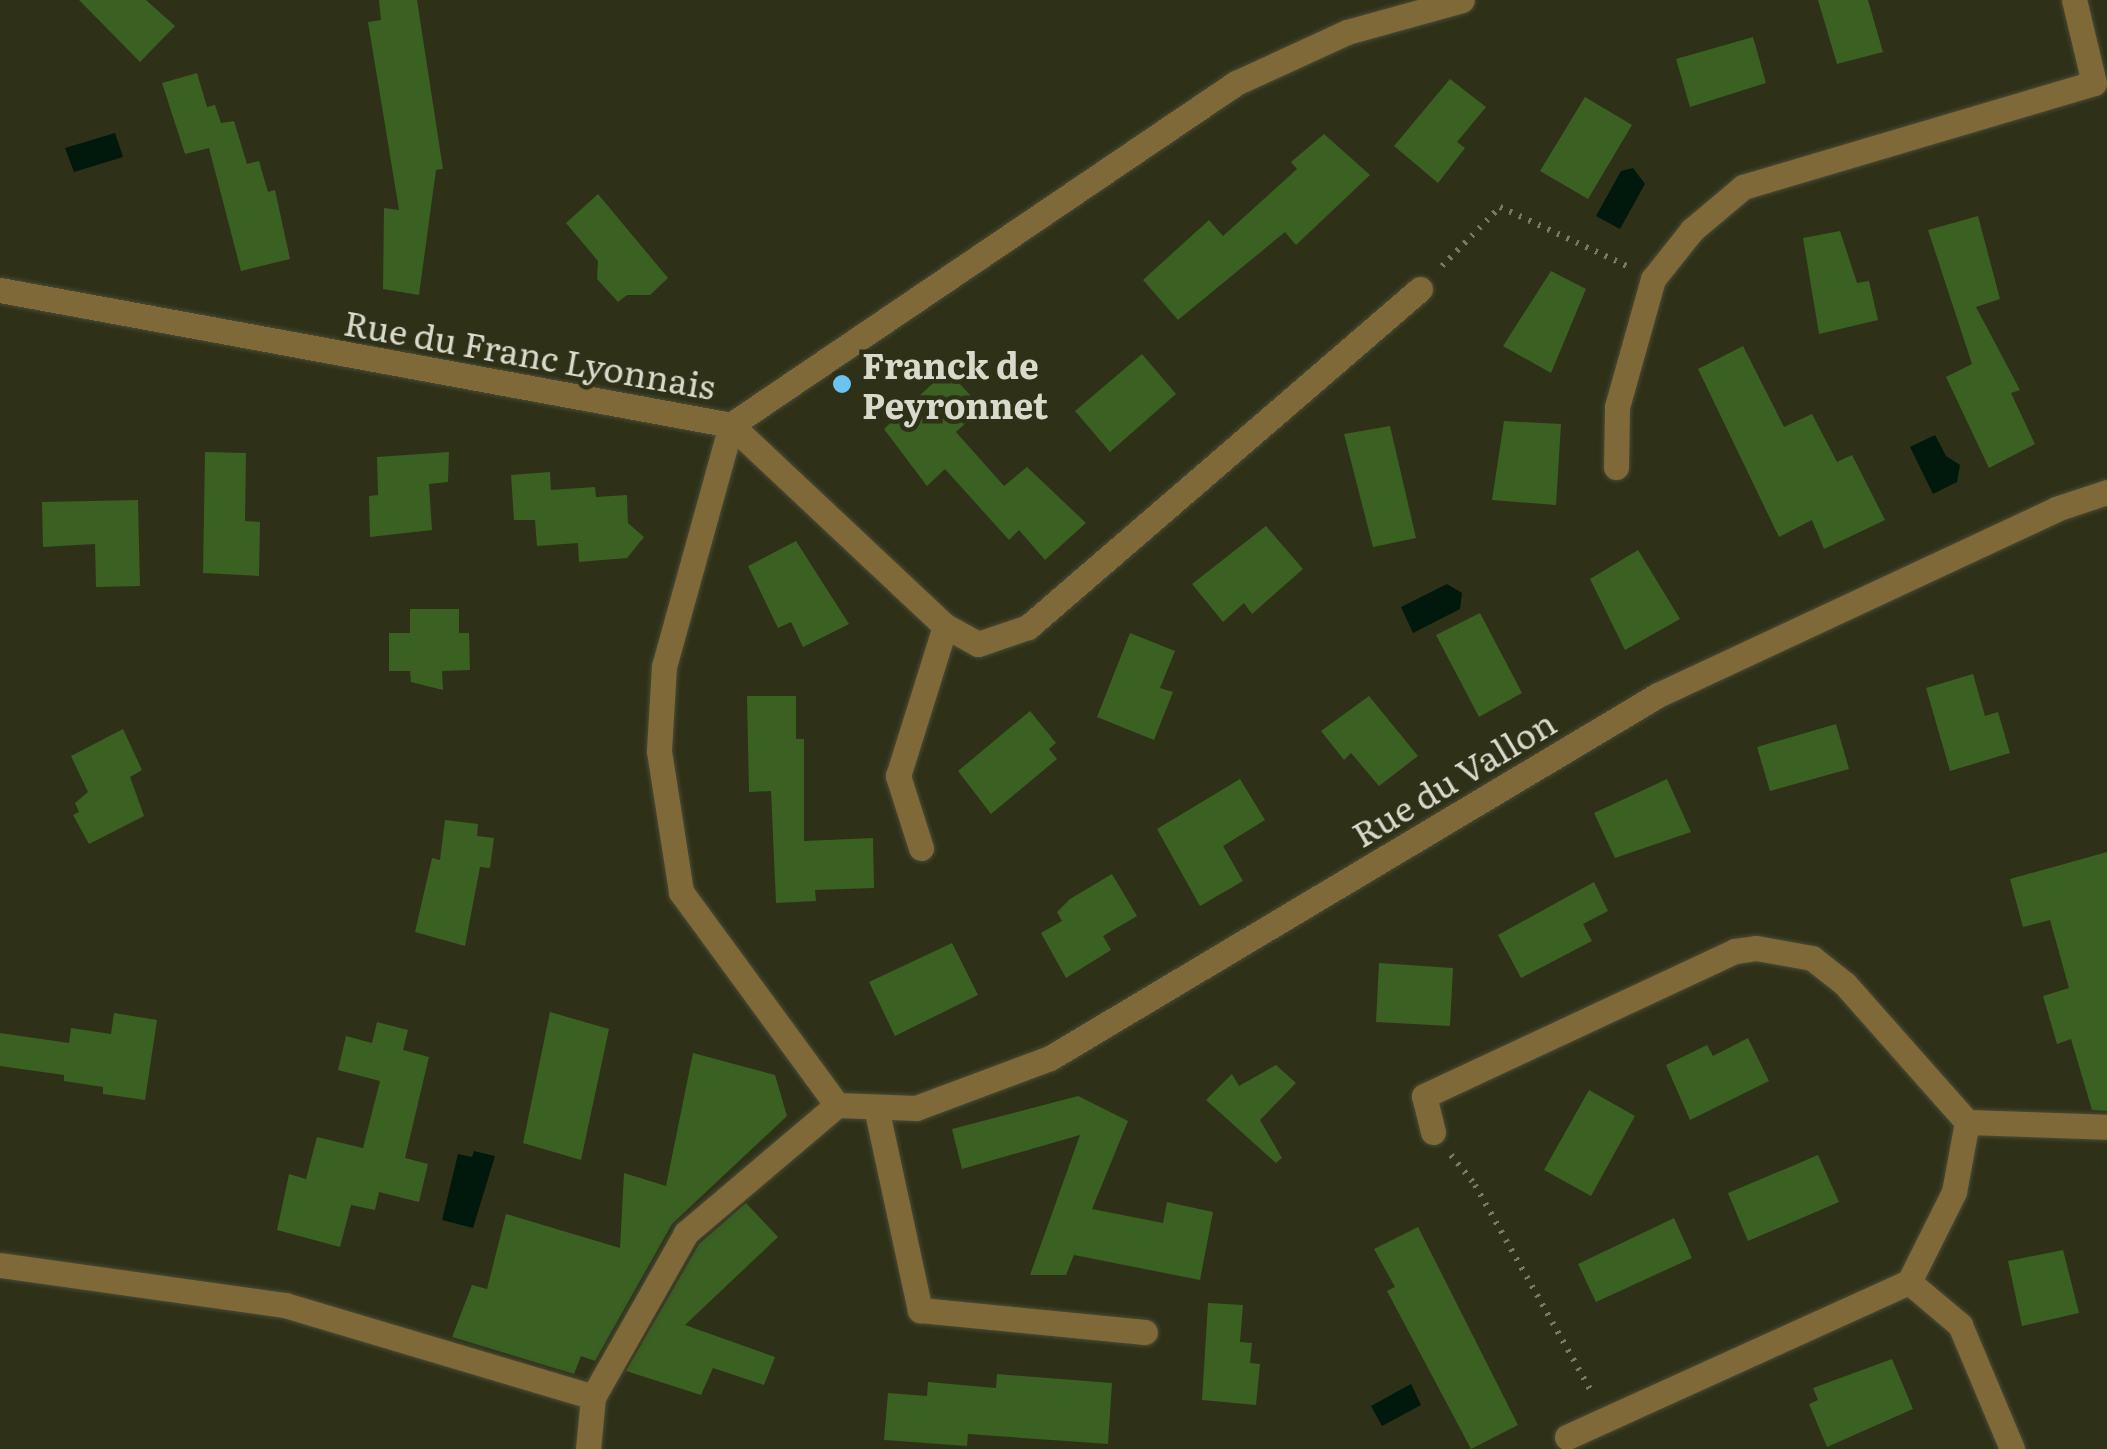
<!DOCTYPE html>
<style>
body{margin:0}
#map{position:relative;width:2107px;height:1449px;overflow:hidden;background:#2f3018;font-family:Literata,serif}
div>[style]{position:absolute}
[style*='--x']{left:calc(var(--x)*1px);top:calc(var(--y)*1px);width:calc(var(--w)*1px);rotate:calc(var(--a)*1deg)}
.water>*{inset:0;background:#01180d}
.building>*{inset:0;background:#3a6022}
.path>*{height:6px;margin-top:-3px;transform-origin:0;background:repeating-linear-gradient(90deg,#797a66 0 2.5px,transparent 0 10.5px)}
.roads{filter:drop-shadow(0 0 2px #4a4b35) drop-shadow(0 0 2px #4a4b35)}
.minor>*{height:25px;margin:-12.5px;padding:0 12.5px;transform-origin:12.5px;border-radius:12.5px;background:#7f6938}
.dots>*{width:28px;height:28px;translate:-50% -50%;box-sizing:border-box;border:5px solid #2f3018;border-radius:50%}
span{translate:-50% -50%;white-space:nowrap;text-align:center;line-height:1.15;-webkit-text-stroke:9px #2f3018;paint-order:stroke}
.street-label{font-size:35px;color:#d8dacb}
.poi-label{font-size:35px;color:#d8dacb;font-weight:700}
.left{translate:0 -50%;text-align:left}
</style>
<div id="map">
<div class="water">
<i style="clip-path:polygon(115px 133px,123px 157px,74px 172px,65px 148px)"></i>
<i style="clip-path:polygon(1633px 168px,1645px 184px,1620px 229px,1596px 216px,1621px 171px)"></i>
<i style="clip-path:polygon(1935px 435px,1946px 456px,1960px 465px,1957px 482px,1933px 494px,1910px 447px)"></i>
<i style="clip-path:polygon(1447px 584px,1462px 593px,1460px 609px,1413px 633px,1401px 607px)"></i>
<i style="clip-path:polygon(474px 1151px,495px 1156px,473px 1228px,442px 1220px,458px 1154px,472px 1157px)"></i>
<i style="clip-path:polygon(1411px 1384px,1421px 1405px,1382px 1426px,1371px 1406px)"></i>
</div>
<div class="building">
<i style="clip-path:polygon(79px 0,146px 0,175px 26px,140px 62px)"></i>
<i style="clip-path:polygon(379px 0,417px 0,443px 169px,436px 170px,419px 295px,383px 289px,384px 208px,399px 210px,368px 22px,381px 20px)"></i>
<i style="clip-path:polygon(1818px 0,1868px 0,1883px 52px,1837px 64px)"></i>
<i style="clip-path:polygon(1753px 37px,1766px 83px,1690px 107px,1676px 59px)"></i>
<i style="clip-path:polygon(197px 73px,207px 107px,215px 105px,221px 123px,234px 121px,247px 164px,259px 161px,268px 192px,275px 190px,290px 259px,241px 271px,209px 148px,185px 154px,162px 83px)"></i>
<i style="clip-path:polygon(1450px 79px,1486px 107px,1457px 142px,1465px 148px,1438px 183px,1394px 146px)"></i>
<i style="clip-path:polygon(1585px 97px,1632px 125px,1588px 199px,1540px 171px)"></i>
<i style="clip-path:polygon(1324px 134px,1370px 175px,1296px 245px,1285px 232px,1178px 320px,1143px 280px,1209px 220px,1223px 236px,1297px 169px,1291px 162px)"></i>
<i style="clip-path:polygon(598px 194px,668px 278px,650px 295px,627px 295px,618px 302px,597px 279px,598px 261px,566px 223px)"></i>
<i style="clip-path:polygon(1978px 216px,2000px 299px,1976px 307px,2020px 390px,2011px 393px,2035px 444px,1989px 468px,1946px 377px,1972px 364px,1928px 230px)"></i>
<i style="clip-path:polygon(1840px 231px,1857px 283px,1869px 281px,1878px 320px,1819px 334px,1803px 238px)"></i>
<i style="clip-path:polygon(1551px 271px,1586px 289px,1551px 373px,1503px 346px)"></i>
<i style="clip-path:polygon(1743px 346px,1784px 427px,1812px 414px,1837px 462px,1852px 455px,1885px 520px,1824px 549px,1812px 520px,1779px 537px,1698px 369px)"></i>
<i style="clip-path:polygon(1142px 354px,1176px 394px,1110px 452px,1075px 411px)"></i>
<i style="clip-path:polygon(947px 370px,982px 408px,956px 432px,1004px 486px,1027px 467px,1086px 523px,1045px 560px,1019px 530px,1009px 540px,945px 469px,927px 486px,884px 429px)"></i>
<i style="clip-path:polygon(1504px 421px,1561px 424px,1556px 505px,1492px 500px)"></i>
<i style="clip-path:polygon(1390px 426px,1416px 538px,1373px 547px,1344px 434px)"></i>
<i style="clip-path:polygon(205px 452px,246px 453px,245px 521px,260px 522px,259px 576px,203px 573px)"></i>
<i style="clip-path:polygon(449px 452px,448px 482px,429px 484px,432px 530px,370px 537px,369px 496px,378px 495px,377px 457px)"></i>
<i style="clip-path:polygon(550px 472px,551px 490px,595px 487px,596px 497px,627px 495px,628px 523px,644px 537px,627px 558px,579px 562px,578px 543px,537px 546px,535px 520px,514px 520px,511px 475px)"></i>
<i style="clip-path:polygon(138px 500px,140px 586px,96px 587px,95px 544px,43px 547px,42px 502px)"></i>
<i style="clip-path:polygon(1266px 526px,1303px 569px,1252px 614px,1244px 603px,1223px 622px,1192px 584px)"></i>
<i style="clip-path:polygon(796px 541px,849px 624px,803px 647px,791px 622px,778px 628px,748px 566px)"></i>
<i style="clip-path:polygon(1638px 550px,1680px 619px,1625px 650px,1590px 579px)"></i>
<i style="clip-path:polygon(410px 609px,459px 609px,459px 633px,469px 633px,470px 670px,442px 671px,443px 690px,411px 682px,410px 671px,389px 671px,389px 633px,410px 633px)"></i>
<i style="clip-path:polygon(1480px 613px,1522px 693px,1479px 717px,1436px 635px)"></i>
<i style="clip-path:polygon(1130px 633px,1175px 651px,1160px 688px,1173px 692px,1154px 740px,1097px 717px)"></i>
<i style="clip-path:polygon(1973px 674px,1985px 716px,1998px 712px,2010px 753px,1950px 771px,1926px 688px)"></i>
<i style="clip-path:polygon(747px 696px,796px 696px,796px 739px,804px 739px,804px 841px,873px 838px,874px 888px,815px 890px,816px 901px,776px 903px,771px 791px,749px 792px)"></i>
<i style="clip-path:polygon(1369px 696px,1418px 756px,1379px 786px,1351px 753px,1344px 760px,1321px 731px)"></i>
<i style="clip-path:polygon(1030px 711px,1056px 743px,1049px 749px,1057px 759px,991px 814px,958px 771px)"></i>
<i style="clip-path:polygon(1836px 724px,1849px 769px,1770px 791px,1757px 747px)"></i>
<i style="clip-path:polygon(123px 729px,142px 770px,130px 777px,144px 816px,89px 844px,73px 815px,79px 812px,75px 803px,88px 792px,71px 756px)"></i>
<i style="clip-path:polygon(1240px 779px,1265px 820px,1223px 846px,1243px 881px,1200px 906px,1157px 829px)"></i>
<i style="clip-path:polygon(1667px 779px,1691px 832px,1615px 858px,1594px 813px)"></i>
<i style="clip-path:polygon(445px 820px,478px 824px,477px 836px,494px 838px,490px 868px,480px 867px,465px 946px,415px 932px,432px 858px,440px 860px)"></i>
<i style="clip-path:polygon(2107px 852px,2107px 1111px,2092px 1110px,2071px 1039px,2057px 1044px,2043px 996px,2069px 988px,2050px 920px,2023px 927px,2010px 879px)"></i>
<i style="clip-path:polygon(1112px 874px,1137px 916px,1103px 936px,1111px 950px,1066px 978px,1041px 933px,1062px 921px,1057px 912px,1070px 899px)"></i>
<i style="clip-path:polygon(1594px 882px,1608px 911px,1583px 924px,1592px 941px,1521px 978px,1498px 935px)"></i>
<i style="clip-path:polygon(952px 943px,978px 995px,895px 1036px,869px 982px)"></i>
<i style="clip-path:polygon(1379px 963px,1453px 968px,1450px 1026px,1376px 1022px)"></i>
<i style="clip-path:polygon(550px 1012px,609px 1029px,581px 1160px,523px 1143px)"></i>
<i style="clip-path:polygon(114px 1013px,157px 1020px,145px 1100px,103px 1094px,103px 1087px,64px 1081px,64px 1075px,0 1066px,0 1033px,69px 1043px,71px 1028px,111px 1034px)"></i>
<i style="clip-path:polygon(377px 1022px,408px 1030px,403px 1050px,429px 1057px,405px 1158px,428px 1164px,419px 1202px,379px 1192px,375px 1210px,351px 1205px,340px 1247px,277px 1230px,289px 1174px,306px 1179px,317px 1137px,363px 1148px,380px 1081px,338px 1070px,346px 1036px,372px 1043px)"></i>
<i style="clip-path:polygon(1748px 1038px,1769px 1081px,1690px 1120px,1666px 1065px,1707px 1045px,1713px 1056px)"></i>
<i style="clip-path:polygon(693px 1053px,775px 1075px,787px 1116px,672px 1224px,595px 1361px,581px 1356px,574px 1374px,452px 1337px,472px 1285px,487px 1289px,506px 1214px,620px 1248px,624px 1173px,666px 1186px)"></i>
<i style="clip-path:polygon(1276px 1065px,1296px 1083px,1260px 1120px,1282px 1158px,1276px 1163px,1206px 1100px,1232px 1074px,1239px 1086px)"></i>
<i style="clip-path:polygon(1589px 1090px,1635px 1116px,1591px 1196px,1544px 1170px)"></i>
<i style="clip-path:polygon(1078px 1096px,1128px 1121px,1092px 1209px,1163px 1223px,1167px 1202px,1213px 1212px,1200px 1280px,1074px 1255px,1066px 1275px,1030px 1275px,1080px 1135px,962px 1169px,952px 1129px)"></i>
<i style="clip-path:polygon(1818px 1155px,1839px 1202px,1748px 1241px,1728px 1193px)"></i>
<i style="clip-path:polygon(746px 1203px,778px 1237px,685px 1325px,775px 1357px,764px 1385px,713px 1368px,701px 1395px,626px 1371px,699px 1244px)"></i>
<i style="clip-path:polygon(1674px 1218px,1692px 1258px,1596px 1302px,1578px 1264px)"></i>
<i style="clip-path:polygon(1418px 1227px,1518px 1425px,1471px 1449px,1387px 1291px,1395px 1287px,1374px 1249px)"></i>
<i style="clip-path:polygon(2063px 1250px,2079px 1313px,2022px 1326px,2008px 1261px)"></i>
<i style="clip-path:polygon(1208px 1303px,1243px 1305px,1240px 1342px,1252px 1343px,1250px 1363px,1260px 1364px,1256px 1405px,1202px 1400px)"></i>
<i style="clip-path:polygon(1892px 1359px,1913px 1409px,1827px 1447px,1809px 1404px,1818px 1400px,1813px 1388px)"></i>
<i style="clip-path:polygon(997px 1374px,1112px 1383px,1108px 1444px,968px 1434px,967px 1446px,884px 1440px,888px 1393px,927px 1396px,928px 1382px,996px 1388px)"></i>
</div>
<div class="path">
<i style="--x:1442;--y:266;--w:83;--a:-45.5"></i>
<i style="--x:1500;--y:207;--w:140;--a:24.9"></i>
<i style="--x:1451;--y:1155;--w:38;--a:51"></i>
<i style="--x:1475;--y:1185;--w:239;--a:60.6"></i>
</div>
<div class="roads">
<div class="minor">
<i style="--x:1420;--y:289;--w:518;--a:139.23"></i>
<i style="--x:1028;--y:627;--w:53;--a:161.2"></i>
<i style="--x:978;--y:644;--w:38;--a:-151"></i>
<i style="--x:945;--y:626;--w:294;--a:-136.8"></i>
<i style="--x:731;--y:425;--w:610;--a:-34.11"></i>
<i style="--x:1236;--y:83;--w:122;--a:-24.7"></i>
<i style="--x:1347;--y:32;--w:119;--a:-15.5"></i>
<i style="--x:0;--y:290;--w:743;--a:10.46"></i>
<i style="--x:731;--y:425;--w:250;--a:105.5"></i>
<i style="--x:664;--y:666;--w:85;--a:93.4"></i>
<i style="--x:659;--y:751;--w:143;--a:81.1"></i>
<i style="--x:681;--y:892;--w:264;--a:53.8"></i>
<i style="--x:1616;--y:467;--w:60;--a:-89"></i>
<i style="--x:1617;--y:407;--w:133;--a:-74.3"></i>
<i style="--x:1653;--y:279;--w:63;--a:-51.5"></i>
<i style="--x:1692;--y:230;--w:67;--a:-40.1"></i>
<i style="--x:1743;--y:187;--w:366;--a:-16.5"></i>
<i style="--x:2094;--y:83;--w:85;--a:-103.5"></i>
<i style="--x:921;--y:848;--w:76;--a:-107.7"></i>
<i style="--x:898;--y:776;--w:157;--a:-72.6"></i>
<i style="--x:837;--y:1105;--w:79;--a:2.2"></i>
<i style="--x:916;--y:1108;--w:143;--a:-20.5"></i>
<i style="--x:1050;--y:1058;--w:708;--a:-30.84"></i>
<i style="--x:1658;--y:695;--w:439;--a:-25"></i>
<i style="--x:2056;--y:509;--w:54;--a:-18.4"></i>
<i style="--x:876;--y:1107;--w:208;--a:77.8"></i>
<i style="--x:920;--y:1310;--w:226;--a:5.6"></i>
<i style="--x:1433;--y:1132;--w:37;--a:-104"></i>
<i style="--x:1424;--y:1096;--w:343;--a:-25"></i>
<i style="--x:1735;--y:951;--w:21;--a:-8"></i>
<i style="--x:1756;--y:948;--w:57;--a:10.1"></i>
<i style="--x:1812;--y:958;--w:42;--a:38.2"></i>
<i style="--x:1845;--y:984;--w:184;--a:48.5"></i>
<i style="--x:0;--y:1265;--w:288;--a:8"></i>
<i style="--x:285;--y:1305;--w:321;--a:16.6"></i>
<i style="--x:1909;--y:1282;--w:67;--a:40.1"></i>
<i style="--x:1960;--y:1325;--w:134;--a:67.2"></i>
<i style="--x:1567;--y:1437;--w:375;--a:-24.4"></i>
<i style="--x:1909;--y:1282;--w:101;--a:-63.4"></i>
<i style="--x:1954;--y:1192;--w:71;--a:-79.5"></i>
<i style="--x:1967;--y:1122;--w:140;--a:2"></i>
<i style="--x:588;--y:1449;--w:52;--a:-84.5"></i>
<i style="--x:593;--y:1397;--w:189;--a:-60.4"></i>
<i style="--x:686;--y:1233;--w:198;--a:-40.3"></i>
</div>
</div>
<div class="dots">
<i style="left:842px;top:384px;background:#6ac3f1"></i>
</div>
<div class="street-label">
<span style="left:530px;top:353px;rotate:10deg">Rue du Franc Lyonnais</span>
<span style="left:1453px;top:777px;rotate:-31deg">Rue du Vallon</span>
</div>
<div class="poi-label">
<span class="left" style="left:862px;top:384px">Franck de<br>Peyronnet</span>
</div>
</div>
